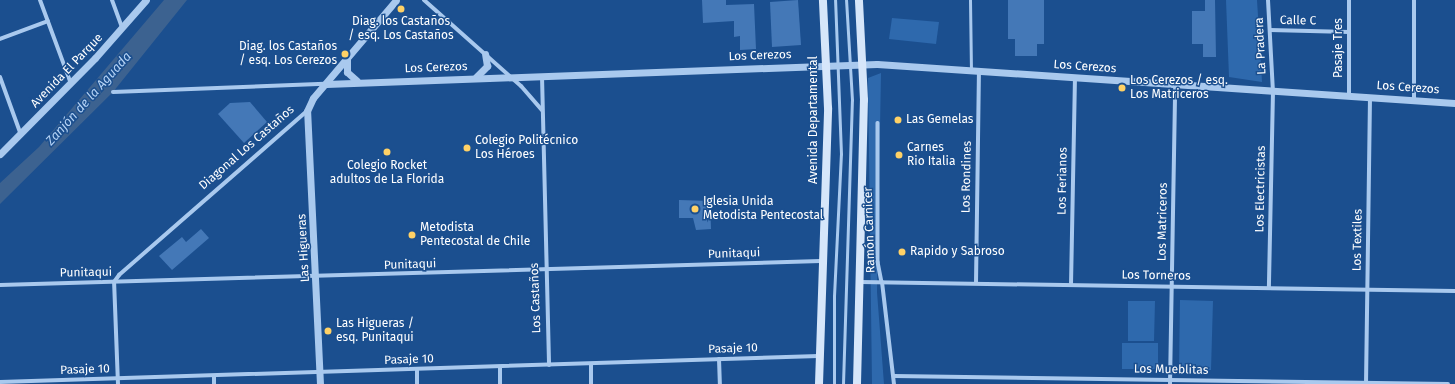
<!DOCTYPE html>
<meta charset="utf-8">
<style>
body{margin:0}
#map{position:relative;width:1455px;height:384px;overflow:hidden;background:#1b4f8f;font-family:"Fira Sans",sans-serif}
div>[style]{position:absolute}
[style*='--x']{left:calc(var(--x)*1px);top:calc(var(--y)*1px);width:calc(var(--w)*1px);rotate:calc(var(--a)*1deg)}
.green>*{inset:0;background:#2e69ad}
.water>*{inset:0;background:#3c6290}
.building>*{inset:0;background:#4478b7}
.service>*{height:3px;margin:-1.5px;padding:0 1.5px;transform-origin:1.5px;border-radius:1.5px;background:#a9c9ee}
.pedestrian>*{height:3.5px;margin:-1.75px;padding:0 1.75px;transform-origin:1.75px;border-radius:1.75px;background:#a9c9ee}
.minor>*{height:4px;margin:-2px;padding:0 2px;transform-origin:2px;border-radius:2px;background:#a9c9ee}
.tertiary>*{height:7px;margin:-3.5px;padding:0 3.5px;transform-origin:3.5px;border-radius:3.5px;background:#a9c9ee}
.secondary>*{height:8px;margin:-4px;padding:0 4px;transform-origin:4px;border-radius:4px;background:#d6e6fa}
.dots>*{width:11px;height:11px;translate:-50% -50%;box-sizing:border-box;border:2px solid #1b4f8f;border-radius:50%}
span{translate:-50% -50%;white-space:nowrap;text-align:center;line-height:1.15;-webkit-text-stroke:3px #1b4f8f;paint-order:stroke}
.street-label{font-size:12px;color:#fff}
.poi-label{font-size:12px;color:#fff}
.right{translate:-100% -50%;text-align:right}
.left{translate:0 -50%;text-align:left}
.water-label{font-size:13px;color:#b5d3f5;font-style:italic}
</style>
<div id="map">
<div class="green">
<i style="clip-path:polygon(1226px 0,1257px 0,1262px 82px,1229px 77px)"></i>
<i style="clip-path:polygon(892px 18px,939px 22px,936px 44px,889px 39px)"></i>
<i style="clip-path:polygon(881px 73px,877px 292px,884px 384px,872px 384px,868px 78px)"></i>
<i style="clip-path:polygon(1180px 300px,1213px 301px,1211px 370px,1179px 370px)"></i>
<i style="clip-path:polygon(1128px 301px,1155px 301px,1154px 341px,1128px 341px)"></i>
<i style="clip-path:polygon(1122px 343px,1158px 343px,1158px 369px,1122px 369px)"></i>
</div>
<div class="water">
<i style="clip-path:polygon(164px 0,187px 0,113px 92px,0 204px,0 183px,39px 147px)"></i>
</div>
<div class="building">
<i style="clip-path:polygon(702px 0,726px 0,726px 5px,754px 4px,756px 49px,740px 50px,740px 36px,734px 37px,734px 21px,703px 23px)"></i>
<i style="clip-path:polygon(798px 0,801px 45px,772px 47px,770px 2px)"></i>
<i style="clip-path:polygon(1008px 0,1044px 0,1044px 44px,1037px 44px,1037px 56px,1015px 56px,1015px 39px,1008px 39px)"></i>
<i style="clip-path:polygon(1205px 0,1215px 0,1216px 57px,1203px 57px,1203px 44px,1192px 44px,1192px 11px,1205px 11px)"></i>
<i style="clip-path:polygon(250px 102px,267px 122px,244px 143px,218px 114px,230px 103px)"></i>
<i style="clip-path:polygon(679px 200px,710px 201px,711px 229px,696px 230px,693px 218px,679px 218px)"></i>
<i style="clip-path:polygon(201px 229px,209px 238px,172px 270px,159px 256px,182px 237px,186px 242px)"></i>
</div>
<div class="service">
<i style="--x:970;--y:0;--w:70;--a:89.2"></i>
<i style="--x:834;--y:384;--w:88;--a:-90"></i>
<i style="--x:834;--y:296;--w:142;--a:-87.2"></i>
<i style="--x:841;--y:154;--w:154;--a:-92.2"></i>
<i style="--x:843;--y:384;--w:284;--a:-88.2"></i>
<i style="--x:852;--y:100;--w:100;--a:-93.4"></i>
</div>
<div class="pedestrian">
<i style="--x:878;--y:123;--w:139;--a:90"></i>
<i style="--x:878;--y:262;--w:20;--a:79"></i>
</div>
<div class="minor">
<i style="--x:40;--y:0;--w:90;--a:69.7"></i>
<i style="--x:112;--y:0;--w:30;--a:70"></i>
<i style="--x:424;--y:0;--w:130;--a:41.6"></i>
<i style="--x:521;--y:86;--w:32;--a:49"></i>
<i style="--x:1268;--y:0;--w:91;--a:86.9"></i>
<i style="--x:1273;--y:91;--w:197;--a:91.2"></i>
<i style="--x:1349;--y:0;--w:96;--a:90"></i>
<i style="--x:1414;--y:0;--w:100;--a:90"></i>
<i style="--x:1270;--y:30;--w:79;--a:1.5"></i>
<i style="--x:0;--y:39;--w:51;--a:-20.6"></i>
<i style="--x:542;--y:76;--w:289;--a:88.6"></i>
<i style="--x:0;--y:77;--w:62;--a:70.1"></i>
<i style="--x:113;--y:92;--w:212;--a:-2.2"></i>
<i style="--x:860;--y:282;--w:595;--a:0.87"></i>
<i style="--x:882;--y:282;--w:103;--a:83.3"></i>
<i style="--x:976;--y:283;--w:212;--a:-89.2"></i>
<i style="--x:0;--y:285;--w:821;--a:-1.67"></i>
<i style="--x:1071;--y:285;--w:208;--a:-88.9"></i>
<i style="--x:719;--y:359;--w:25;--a:88"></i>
<i style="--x:591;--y:364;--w:20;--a:90"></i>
<i style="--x:500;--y:367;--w:17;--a:90"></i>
<i style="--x:214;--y:376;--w:8;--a:90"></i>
<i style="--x:894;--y:376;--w:554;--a:0.83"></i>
<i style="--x:0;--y:382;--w:819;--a:-1.82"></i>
<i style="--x:118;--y:384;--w:102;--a:-92.2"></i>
<i style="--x:114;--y:282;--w:9;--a:-54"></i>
<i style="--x:119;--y:275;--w:249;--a:-41.1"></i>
<i style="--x:417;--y:384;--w:14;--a:-90"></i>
<i style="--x:1170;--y:384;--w:300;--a:-89"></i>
<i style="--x:1366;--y:384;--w:287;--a:-89.2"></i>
</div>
<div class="tertiary">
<i style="--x:347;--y:59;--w:13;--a:90"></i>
<i style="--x:347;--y:72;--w:13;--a:42"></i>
<i style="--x:476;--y:77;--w:16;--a:-45"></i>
<i style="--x:487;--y:66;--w:12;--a:-99"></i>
<i style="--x:326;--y:84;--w:551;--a:-2.08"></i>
<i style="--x:877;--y:64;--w:579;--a:3.86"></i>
<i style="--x:0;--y:154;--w:135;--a:-45.3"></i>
<i style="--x:95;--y:58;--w:77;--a:-48.7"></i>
<i style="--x:320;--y:384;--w:273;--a:-92.7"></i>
<i style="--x:307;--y:111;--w:14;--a:-65"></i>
<i style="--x:313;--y:98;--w:128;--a:-49.7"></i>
</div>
<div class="secondary">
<i style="--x:819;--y:384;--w:276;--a:-88.1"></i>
<i style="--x:828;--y:108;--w:108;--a:-92.7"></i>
<i style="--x:857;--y:384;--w:284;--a:-88.6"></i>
<i style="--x:864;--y:100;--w:100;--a:-92.9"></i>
</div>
<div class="dots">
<i style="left:401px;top:9px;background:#ffd166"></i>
<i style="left:345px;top:54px;background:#ffd166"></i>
<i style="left:1122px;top:88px;background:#ffd166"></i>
<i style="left:898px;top:120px;background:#ffd166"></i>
<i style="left:467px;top:148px;background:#ffd166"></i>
<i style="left:387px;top:152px;background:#ffd166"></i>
<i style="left:899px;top:155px;background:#ffd166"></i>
<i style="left:695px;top:209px;background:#ffd166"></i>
<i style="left:412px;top:235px;background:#ffd166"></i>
<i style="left:902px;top:252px;background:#ffd166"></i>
<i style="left:328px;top:331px;background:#ffd166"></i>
</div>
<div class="street-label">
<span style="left:1298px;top:21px;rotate:1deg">Calle C</span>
<span style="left:1261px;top:46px;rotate:-93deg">La Pradera</span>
<span style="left:1339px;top:48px;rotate:-90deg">Pasaje Tres</span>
<span style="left:760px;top:56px;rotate:-2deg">Los Cerezos</span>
<span style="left:1085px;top:67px;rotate:4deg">Los Cerezos</span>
<span style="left:436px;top:68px;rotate:-2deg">Los Cerezos</span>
<span style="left:67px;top:71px;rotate:-46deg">Avenida El Parque</span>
<span style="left:1408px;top:88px;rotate:4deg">Los Cerezos</span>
<span style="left:814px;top:120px;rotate:-90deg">Avenida Departamental</span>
<span style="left:247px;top:148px;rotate:-41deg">Diagonal Los Castaños</span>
<span style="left:967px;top:177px;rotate:-89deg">Los Rondines</span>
<span style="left:1063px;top:181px;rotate:-89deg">Los Ferianos</span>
<span style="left:1261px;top:189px;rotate:-89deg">Los Electricistas</span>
<span style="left:1163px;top:222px;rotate:-89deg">Los Matriceros</span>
<span style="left:870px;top:230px;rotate:-92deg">Ramón Carnicer</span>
<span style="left:1358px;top:240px;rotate:-89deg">Los Textiles</span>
<span style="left:304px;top:248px;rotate:-93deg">Las Higueras</span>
<span style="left:734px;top:254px;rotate:-2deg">Punitaqui</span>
<span style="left:410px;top:265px;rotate:-2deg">Punitaqui</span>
<span style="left:86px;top:273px;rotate:-1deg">Punitaqui</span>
<span style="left:1156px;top:276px;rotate:1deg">Los Torneros</span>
<span style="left:536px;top:298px;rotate:-92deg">Los Castaños</span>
<span style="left:733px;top:349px;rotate:-2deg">Pasaje 10</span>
<span style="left:409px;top:360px;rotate:-2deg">Pasaje 10</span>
<span style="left:85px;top:370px;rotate:-2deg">Pasaje 10</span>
<span style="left:1171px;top:370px;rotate:1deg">Los Mueblitas</span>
</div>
<div class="poi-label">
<span style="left:401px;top:29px">Diag. los Castaños<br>/ esq. Los Castaños</span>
<span class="right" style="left:337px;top:54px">Diag. los Castaños<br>/ esq. Los Cerezos</span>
<span class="left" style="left:1130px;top:88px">Los Cerezos / esq.<br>Los Matriceros</span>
<span class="left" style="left:906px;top:120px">Las Gemelas</span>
<span class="left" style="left:475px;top:148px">Colegio Politécnico<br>Los Héroes</span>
<span class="left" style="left:907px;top:155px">Carnes<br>Rio Italia</span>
<span style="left:387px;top:173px">Colegio Rocket<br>adultos de La Florida</span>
<span class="left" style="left:703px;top:209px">Iglesia Unida<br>Metodista Pentecostal</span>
<span class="left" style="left:420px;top:235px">Metodista<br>Pentecostal de Chile</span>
<span class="left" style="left:910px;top:252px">Rapido y Sabroso</span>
<span class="left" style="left:336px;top:331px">Las Higueras /<br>esq. Punitaqui</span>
</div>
<div class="water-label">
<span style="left:89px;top:99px;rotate:-48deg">Zanjón de la Aguada</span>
</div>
</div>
